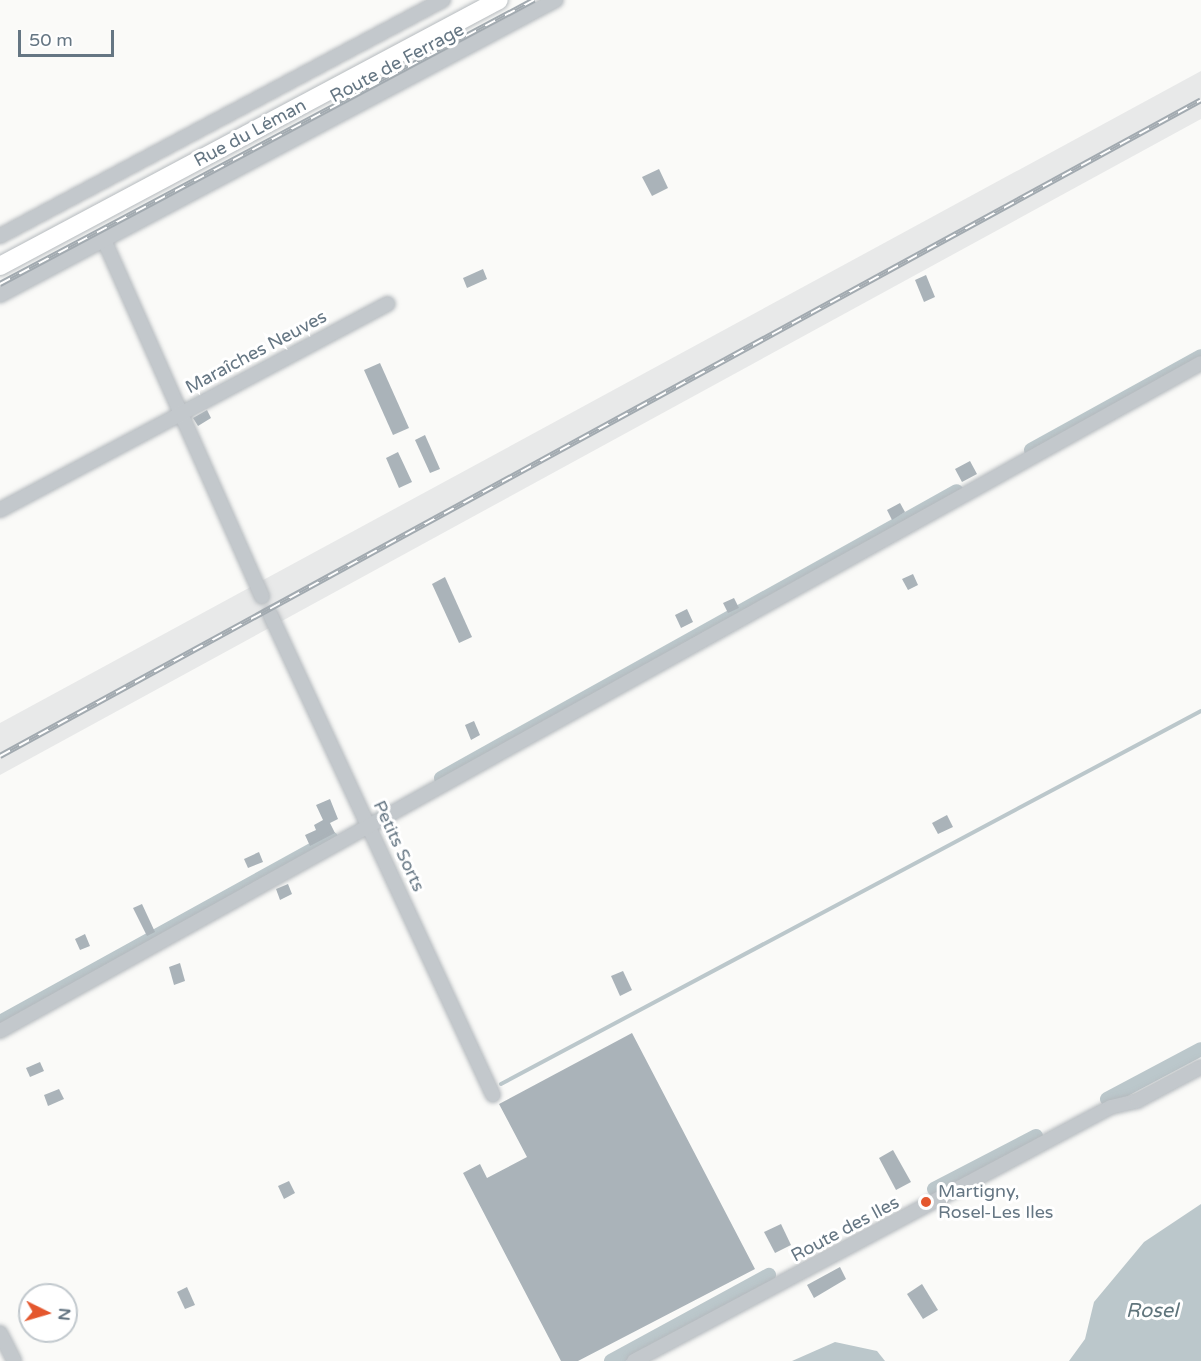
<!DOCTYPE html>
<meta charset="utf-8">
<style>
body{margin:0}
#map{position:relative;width:1201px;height:1361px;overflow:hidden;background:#fafaf8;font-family:"Varela Round",sans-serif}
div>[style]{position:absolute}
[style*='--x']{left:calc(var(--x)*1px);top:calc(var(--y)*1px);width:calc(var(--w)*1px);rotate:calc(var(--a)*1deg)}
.built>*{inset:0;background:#e8e9e9}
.water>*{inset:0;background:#bbc7cb}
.stream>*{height:4px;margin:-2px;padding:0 2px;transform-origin:2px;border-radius:2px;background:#bbc7cb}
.canal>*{height:14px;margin:-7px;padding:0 7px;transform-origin:7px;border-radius:7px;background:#bbc7cb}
.building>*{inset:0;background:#aab3b9}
.roads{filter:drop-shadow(0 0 2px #b5babe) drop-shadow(0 0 2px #b5babe)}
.minor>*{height:14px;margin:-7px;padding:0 7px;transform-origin:7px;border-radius:7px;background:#c3c8cc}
.major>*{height:18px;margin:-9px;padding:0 9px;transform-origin:9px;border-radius:9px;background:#fff}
.rail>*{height:6px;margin-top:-3px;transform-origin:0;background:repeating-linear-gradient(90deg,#fff 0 11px,#a2aab0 0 22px);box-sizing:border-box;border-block:2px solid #a2aab0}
.dots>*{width:16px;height:16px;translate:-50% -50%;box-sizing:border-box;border:3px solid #fff;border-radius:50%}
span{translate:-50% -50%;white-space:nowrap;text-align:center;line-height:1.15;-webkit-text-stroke:6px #fff;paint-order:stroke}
.street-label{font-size:18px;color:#657683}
.poi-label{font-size:18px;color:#657683}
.left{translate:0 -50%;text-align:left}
.water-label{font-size:20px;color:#60757c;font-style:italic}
.north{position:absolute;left:18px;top:1283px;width:60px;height:60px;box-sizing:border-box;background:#fff;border:2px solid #c1c8cd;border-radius:50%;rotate:95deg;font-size:16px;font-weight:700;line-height:24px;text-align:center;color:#657683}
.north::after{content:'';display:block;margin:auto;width:21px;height:27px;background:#e4572e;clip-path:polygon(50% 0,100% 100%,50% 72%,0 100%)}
.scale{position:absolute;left:18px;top:30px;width:96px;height:27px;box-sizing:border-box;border:3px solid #657683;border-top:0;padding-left:8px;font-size:18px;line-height:21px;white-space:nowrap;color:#657683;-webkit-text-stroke:4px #fff;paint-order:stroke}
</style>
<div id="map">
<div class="built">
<i style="clip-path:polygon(1201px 71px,1201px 119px,0 775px,0 723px)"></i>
</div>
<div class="water">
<i style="clip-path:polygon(1201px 1204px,1201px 1361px,1069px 1361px,1085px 1339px,1094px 1302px,1144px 1242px)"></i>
<i style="clip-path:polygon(835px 1342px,877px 1351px,885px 1361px,792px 1361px)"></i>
</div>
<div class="stream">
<i style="--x:501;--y:1084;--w:793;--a:-28.05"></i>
</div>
<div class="canal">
<i style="--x:1031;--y:450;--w:194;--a:-28.9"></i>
<i style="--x:441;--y:778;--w:590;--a:-29.08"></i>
<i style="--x:0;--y:1022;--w:379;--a:-28.9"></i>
<i style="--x:1107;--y:1099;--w:106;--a:-28"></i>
<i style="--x:934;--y:1189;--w:115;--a:-27.5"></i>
<i style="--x:611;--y:1361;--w:180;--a:-28.6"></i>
</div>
<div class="building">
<i style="clip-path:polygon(659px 169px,668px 188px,652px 196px,642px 177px)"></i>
<i style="clip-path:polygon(483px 269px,487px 279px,467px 288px,463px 278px)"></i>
<i style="clip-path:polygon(926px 275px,935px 297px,924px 302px,915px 280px)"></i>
<i style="clip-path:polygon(380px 363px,409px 428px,393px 435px,364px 370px)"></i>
<i style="clip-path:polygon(207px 410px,211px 418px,198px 426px,193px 418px)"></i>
<i style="clip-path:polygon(425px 435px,440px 469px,430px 473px,415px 440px)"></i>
<i style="clip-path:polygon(398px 452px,412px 482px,399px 488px,386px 458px)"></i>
<i style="clip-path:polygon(970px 461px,977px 474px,962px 482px,955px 469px)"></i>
<i style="clip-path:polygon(900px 503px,905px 512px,892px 520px,887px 510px)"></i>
<i style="clip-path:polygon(913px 574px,918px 585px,908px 590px,902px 579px)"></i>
<i style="clip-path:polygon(445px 577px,472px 637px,459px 643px,432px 584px)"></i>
<i style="clip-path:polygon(734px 598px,739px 608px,728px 613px,723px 603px)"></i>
<i style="clip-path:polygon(687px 609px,693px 622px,681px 628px,675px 615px)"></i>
<i style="clip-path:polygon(474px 721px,480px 735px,471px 740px,465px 725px)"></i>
<i style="clip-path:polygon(330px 799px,338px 819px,330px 823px,335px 833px,310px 846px,305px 835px,316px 830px,314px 825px,323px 820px,316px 805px)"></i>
<i style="clip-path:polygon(947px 815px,953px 827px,938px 834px,932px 823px)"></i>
<i style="clip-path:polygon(259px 852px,263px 862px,248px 868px,244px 859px)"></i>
<i style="clip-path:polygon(288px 884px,292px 894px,280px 900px,276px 889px)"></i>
<i style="clip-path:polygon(142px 904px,155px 932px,147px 936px,133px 908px)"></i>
<i style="clip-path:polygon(85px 934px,90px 946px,80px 950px,75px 939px)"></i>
<i style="clip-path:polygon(180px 963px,185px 981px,174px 985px,169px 967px)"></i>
<i style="clip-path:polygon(623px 971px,632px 990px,620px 996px,611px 976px)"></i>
<i style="clip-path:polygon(632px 1033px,755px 1269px,578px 1361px,561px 1361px,463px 1173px,480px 1164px,487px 1178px,527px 1157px,499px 1104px)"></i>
<i style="clip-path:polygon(40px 1062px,44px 1071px,30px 1077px,26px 1068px)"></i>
<i style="clip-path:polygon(59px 1089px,64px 1099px,48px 1106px,44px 1095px)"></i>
<i style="clip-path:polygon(893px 1150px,911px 1182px,896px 1190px,879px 1158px)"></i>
<i style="clip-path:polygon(289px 1181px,295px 1193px,284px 1199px,278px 1186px)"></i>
<i style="clip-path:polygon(781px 1224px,791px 1245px,775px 1253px,764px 1232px)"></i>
<i style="clip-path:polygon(840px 1267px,846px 1279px,814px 1298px,807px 1285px)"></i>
<i style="clip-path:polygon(922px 1284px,938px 1310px,923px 1319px,907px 1294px)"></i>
<i style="clip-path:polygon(187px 1287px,195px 1305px,185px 1309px,177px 1292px)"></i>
</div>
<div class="roads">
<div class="minor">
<i style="--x:0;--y:236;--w:502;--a:-28.05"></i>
<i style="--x:104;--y:240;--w:390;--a:66.1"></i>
<i style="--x:0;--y:295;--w:629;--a:-27.95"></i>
<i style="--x:0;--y:510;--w:439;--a:-28"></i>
<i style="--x:270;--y:614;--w:530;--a:65.13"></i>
<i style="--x:0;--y:1031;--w:1374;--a:-29.08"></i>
<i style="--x:0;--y:1333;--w:31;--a:63"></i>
<i style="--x:634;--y:1361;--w:540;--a:-28.04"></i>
<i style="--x:1111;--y:1107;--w:27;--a:-13"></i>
<i style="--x:1137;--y:1101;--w:72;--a:-28"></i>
</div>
<div class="major">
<i style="--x:0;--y:266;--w:565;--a:-28.06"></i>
</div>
</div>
<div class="rail">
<i style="--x:0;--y:284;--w:605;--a:-28.01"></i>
<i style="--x:0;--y:756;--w:1368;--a:-28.64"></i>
</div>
<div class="dots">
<i style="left:926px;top:1202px;background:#e4572e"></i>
</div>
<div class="street-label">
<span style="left:397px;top:63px;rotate:-28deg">Route de Ferrage</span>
<span style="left:250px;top:133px;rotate:-28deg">Rue du Léman</span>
<span style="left:256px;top:352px;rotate:-28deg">Maraîches Neuves</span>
<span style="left:399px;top:846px;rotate:65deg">Petits Sorts</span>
<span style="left:845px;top:1229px;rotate:-28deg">Route des Iles</span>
</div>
<div class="poi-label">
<span class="left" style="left:938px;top:1202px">Martigny,<br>Rosel-Les Iles</span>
</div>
<div class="water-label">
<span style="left:1152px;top:1311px">Rosel</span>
</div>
<div class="north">N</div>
<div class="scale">50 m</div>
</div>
